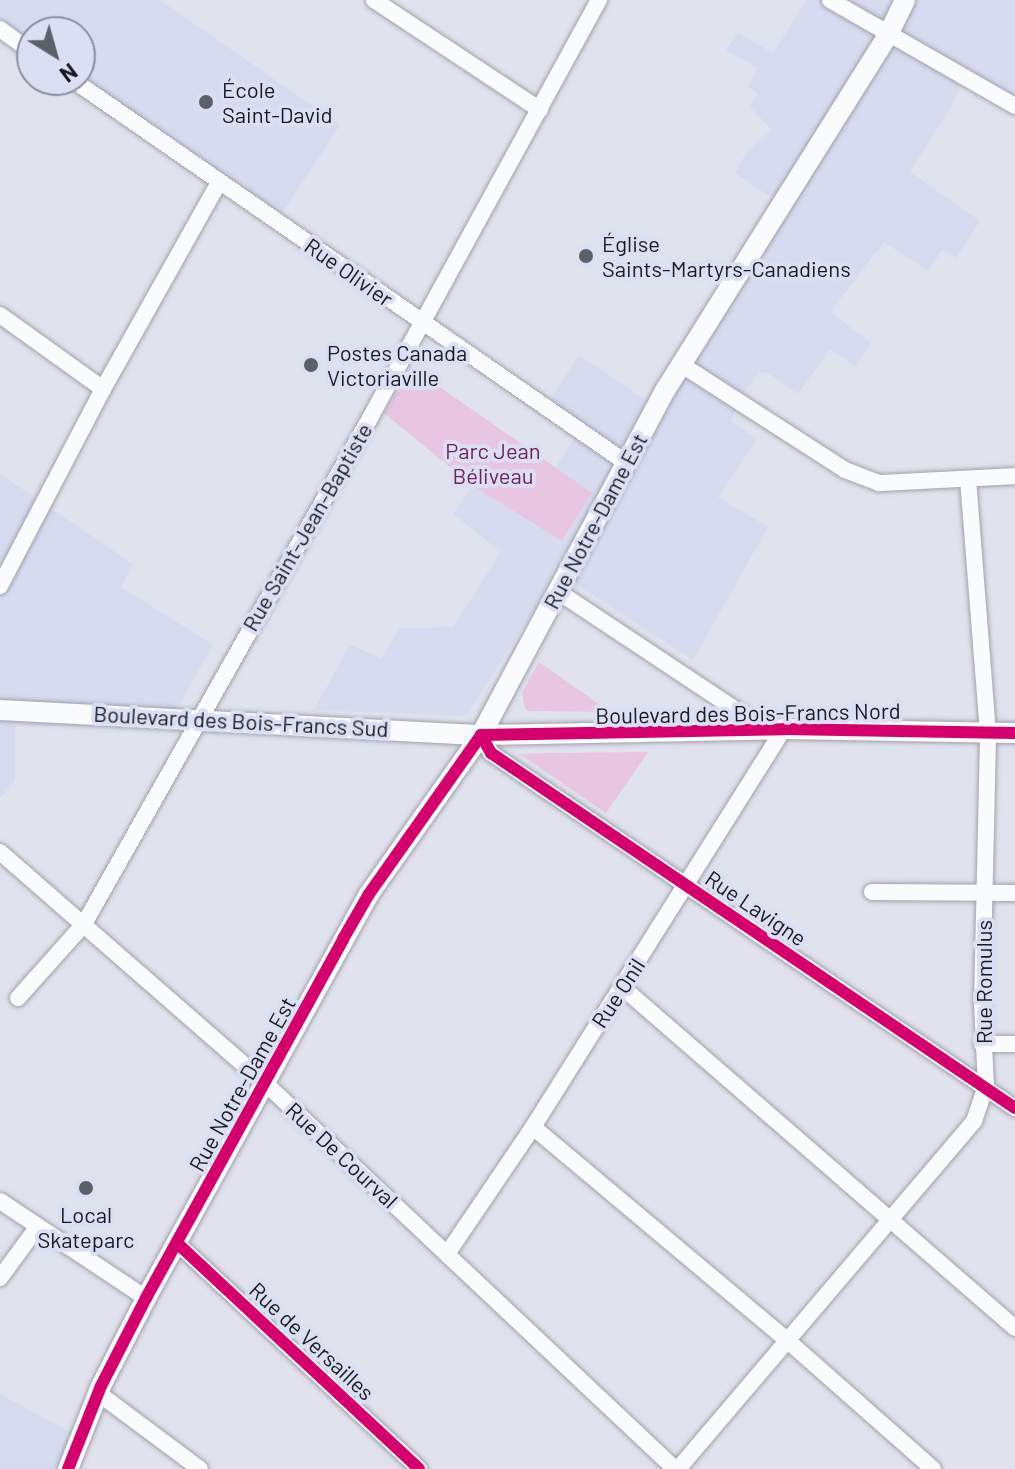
<!DOCTYPE html>
<meta charset="utf-8">
<style>
body{margin:0}
#map{position:relative;width:1015px;height:1469px;overflow:hidden;background:#e0e2ee;font-family:Barlow,sans-serif}
div>[style]{position:absolute}
[style*='--x']{left:calc(var(--x)*1px);top:calc(var(--y)*1px);width:calc(var(--w)*1px);rotate:calc(var(--a)*1deg)}
.built>*{inset:0;background:#d7dbf0}
.green>*{inset:0;background:#e8c5e0}
.roads{filter:drop-shadow(0 0 2px #a0a2aa) drop-shadow(0 0 2px #a0a2aa)}
.minor>*{height:16px;margin:-8px;padding:0 8px;transform-origin:8px;border-radius:8px;background:#fafbfc}
.tertiary>*{height:20px;margin:-10px;padding:0 10px;transform-origin:10px;border-radius:10px;background:#fafbfc}
.cycleway>*{height:12px;margin:-6px;padding:0 6px;transform-origin:6px;border-radius:6px;background:#d6006c}
.dots>*{width:22px;height:22px;translate:-50% -50%;box-sizing:border-box;border:4px solid #dadff4;border-radius:50%}
span{translate:-50% -50%;white-space:nowrap;text-align:center;line-height:1.15;-webkit-text-stroke:8px #dadff4;paint-order:stroke}
.poi-label{font-size:22px;color:#181a21}
.left{translate:0 -50%;text-align:left}
.street-label{font-size:22px;color:#181a21}
.park-label{font-size:22px;color:#73215a}
.north{position:absolute;left:16px;top:16px;width:80px;height:80px;box-sizing:border-box;background:#dadff4;border:2px solid #8c90a0;border-radius:50%;rotate:143deg;font-size:22px;font-weight:700;line-height:32px;text-align:center;color:#181a21}
.north::after{content:'';display:block;margin:auto;width:28px;height:36px;background:#5e6069;clip-path:polygon(50% 0,100% 100%,50% 72%,0 100%)}
</style>
<div id="map">
<div class="built">
<i style="clip-path:polygon(0 0,160px 0,340px 125px,276px 222px,80px 80px,80px 32px,32px 32px,32px 52px,0 29px)"></i>
<i style="clip-path:polygon(807px 0,1015px 0,1015px 106px,963px 76px,953px 103px,910px 172px,980px 221px,956px 258px,943px 249px,928px 271px,884px 242px,830px 312px,871px 343px,855px 366px,830px 349px,798px 394px,768px 373px,759px 372px,742px 395px,731px 421px,757px 439px,718px 497px,768px 527px,693px 660px,558px 573px,466px 716px,314px 710px,350px 645px,381px 658px,400px 628px,453px 627px,501px 552px,453px 514px,473px 486px,563px 541px,592px 493px,555px 468px,580px 430px,546px 406px,579px 355px,656px 407px,782px 205px,735px 173px,746px 153px,772px 130px,750px 107px,758px 94px,748px 86px,758px 68px,726px 50px,738px 33px,773px 53px)"></i>
<i style="clip-path:polygon(0 474px,133px 564px,121px 587px,213px 645px,167px 726px,15px 726px,15px 781px,0 798px)"></i>
<i style="clip-path:polygon(0 1394px,79px 1437px,68px 1469px,0 1469px)"></i>
</div>
<div class="green">
<i style="clip-path:polygon(411px 367px,592px 493px,562px 541px,473px 486px,384px 413px)"></i>
<i style="clip-path:polygon(539px 662px,610px 712px,529px 711px,525px 708px,522px 693px)"></i>
<i style="clip-path:polygon(648px 752px,606px 813px,520px 754px,552px 753px)"></i>
</div>
<div class="roads">
<div class="minor">
<i style="--x:374;--y:0;--w:199;--a:33.5"></i>
<i style="--x:830;--y:0;--w:213;--a:29.8"></i>
<i style="--x:0;--y:29;--w:39;--a:36"></i>
<i style="--x:73;--y:80;--w:671;--a:34.68"></i>
<i style="--x:0;--y:315;--w:127;--a:35.7"></i>
<i style="--x:682;--y:365;--w:194;--a:32.8"></i>
<i style="--x:845;--y:470;--w:36;--a:21"></i>
<i style="--x:879;--y:483;--w:136;--a:-2.9"></i>
<i style="--x:0;--y:586;--w:222;--a:-62.4"></i>
<i style="--x:103;--y:389;--w:237;--a:-60.7"></i>
<i style="--x:557;--y:591;--w:222;--a:33.6"></i>
<i style="--x:742;--y:714;--w:16;--a:75"></i>
<i style="--x:481;--y:735;--w:21;--a:61"></i>
<i style="--x:491;--y:753;--w:633;--a:34.12"></i>
<i style="--x:0;--y:852;--w:352;--a:41.1"></i>
<i style="--x:265;--y:1083;--w:563;--a:43.27"></i>
<i style="--x:872;--y:892;--w:143;--a:0.4"></i>
<i style="--x:622;--y:987;--w:520;--a:40.95"></i>
<i style="--x:18;--y:998;--w:99;--a:-48.3"></i>
<i style="--x:84;--y:924;--w:581;--a:-60.52"></i>
<i style="--x:370;--y:418;--w:477;--a:-61.3"></i>
<i style="--x:982;--y:1044;--w:33;--a:0"></i>
<i style="--x:533;--y:1127;--w:333;--a:40"></i>
<i style="--x:788;--y:1341;--w:193;--a:41.4"></i>
<i style="--x:0;--y:1201;--w:175;--a:33.6"></i>
<i style="--x:177;--y:1243;--w:331;--a:43"></i>
<i style="--x:447;--y:1254;--w:153;--a:-55.9"></i>
<i style="--x:533;--y:1127;--w:471;--a:-57.8"></i>
<i style="--x:0;--y:1278;--w:64;--a:-53.8"></i>
<i style="--x:98;--y:1393;--w:127;--a:36.7"></i>
<i style="--x:678;--y:1469;--w:457;--a:-49.6"></i>
<i style="--x:974;--y:1121;--w:36;--a:-71"></i>
<i style="--x:986;--y:1087;--w:84;--a:-92.7"></i>
<i style="--x:982;--y:1003;--w:270;--a:-88.7"></i>
<i style="--x:988;--y:733;--w:253;--a:-94.5"></i>
</div>
<div class="tertiary">
<i style="--x:0;--y:710;--w:482;--a:3"></i>
<i style="--x:481;--y:735;--w:303;--a:-1.1"></i>
<i style="--x:784;--y:729;--w:231;--a:1"></i>
<i style="--x:68;--y:1469;--w:89;--a:-68.3"></i>
<i style="--x:101;--y:1386;--w:99;--a:-62.9"></i>
<i style="--x:146;--y:1298;--w:461;--a:-61.1"></i>
<i style="--x:369;--y:894;--w:194;--a:-54.8"></i>
<i style="--x:481;--y:735;--w:392;--a:-61.9"></i>
<i style="--x:666;--y:389;--w:420;--a:-57.9"></i>
<i style="--x:889;--y:33;--w:37;--a:-64"></i>
</div>
</div>
<div class="cycleway">
<i style="--x:481;--y:735;--w:21;--a:61"></i>
<i style="--x:491;--y:753;--w:633;--a:34.12"></i>
<i style="--x:481;--y:735;--w:303;--a:-1.1"></i>
<i style="--x:784;--y:729;--w:231;--a:1"></i>
<i style="--x:177;--y:1243;--w:331;--a:43"></i>
<i style="--x:68;--y:1469;--w:89;--a:-68.3"></i>
<i style="--x:101;--y:1386;--w:99;--a:-62.9"></i>
<i style="--x:146;--y:1298;--w:409;--a:-61.2"></i>
<i style="--x:343;--y:939;--w:52;--a:-60"></i>
<i style="--x:369;--y:894;--w:194;--a:-54.8"></i>
</div>
<div class="dots">
<i style="left:206px;top:102px;background:#5e6069"></i>
<i style="left:586px;top:256px;background:#5e6069"></i>
<i style="left:311px;top:365px;background:#5e6069"></i>
<i style="left:86px;top:1188px;background:#5e6069"></i>
</div>
<div class="poi-label">
<span class="left" style="left:222px;top:102px">École<br>Saint-David</span>
<span class="left" style="left:602px;top:256px">Église<br>Saints-Martyrs-Canadiens</span>
<span class="left" style="left:327px;top:365px">Postes Canada<br>Victoriaville</span>
<span style="left:86px;top:1227px">Local<br>Skateparc</span>
</div>
<div class="street-label">
<span style="left:349px;top:272px;rotate:35deg">Rue Olivier</span>
<span style="left:595px;top:521px;rotate:-62deg">Rue Notre-Dame Est</span>
<span style="left:307px;top:527px;rotate:-60deg">Rue Saint-Jean-Baptiste</span>
<span style="left:748px;top:713px;rotate:-1deg">Boulevard des Bois-Francs Nord</span>
<span style="left:241px;top:721px;rotate:3deg">Boulevard des Bois-Francs Sud</span>
<span style="left:756px;top:908px;rotate:34deg">Rue Lavigne</span>
<span style="left:984px;top:982px;rotate:-90deg">Rue Romulus</span>
<span style="left:618px;top:993px;rotate:-57deg">Rue Onil</span>
<span style="left:242px;top:1084px;rotate:-61deg">Rue Notre-Dame Est</span>
<span style="left:342px;top:1155px;rotate:43deg">Rue De Courval</span>
<span style="left:312px;top:1341px;rotate:43deg">Rue de Versailles</span>
</div>
<div class="park-label">
<span style="left:493px;top:463px">Parc Jean<br>Béliveau</span>
</div>
<div class="north">N</div>
</div>
